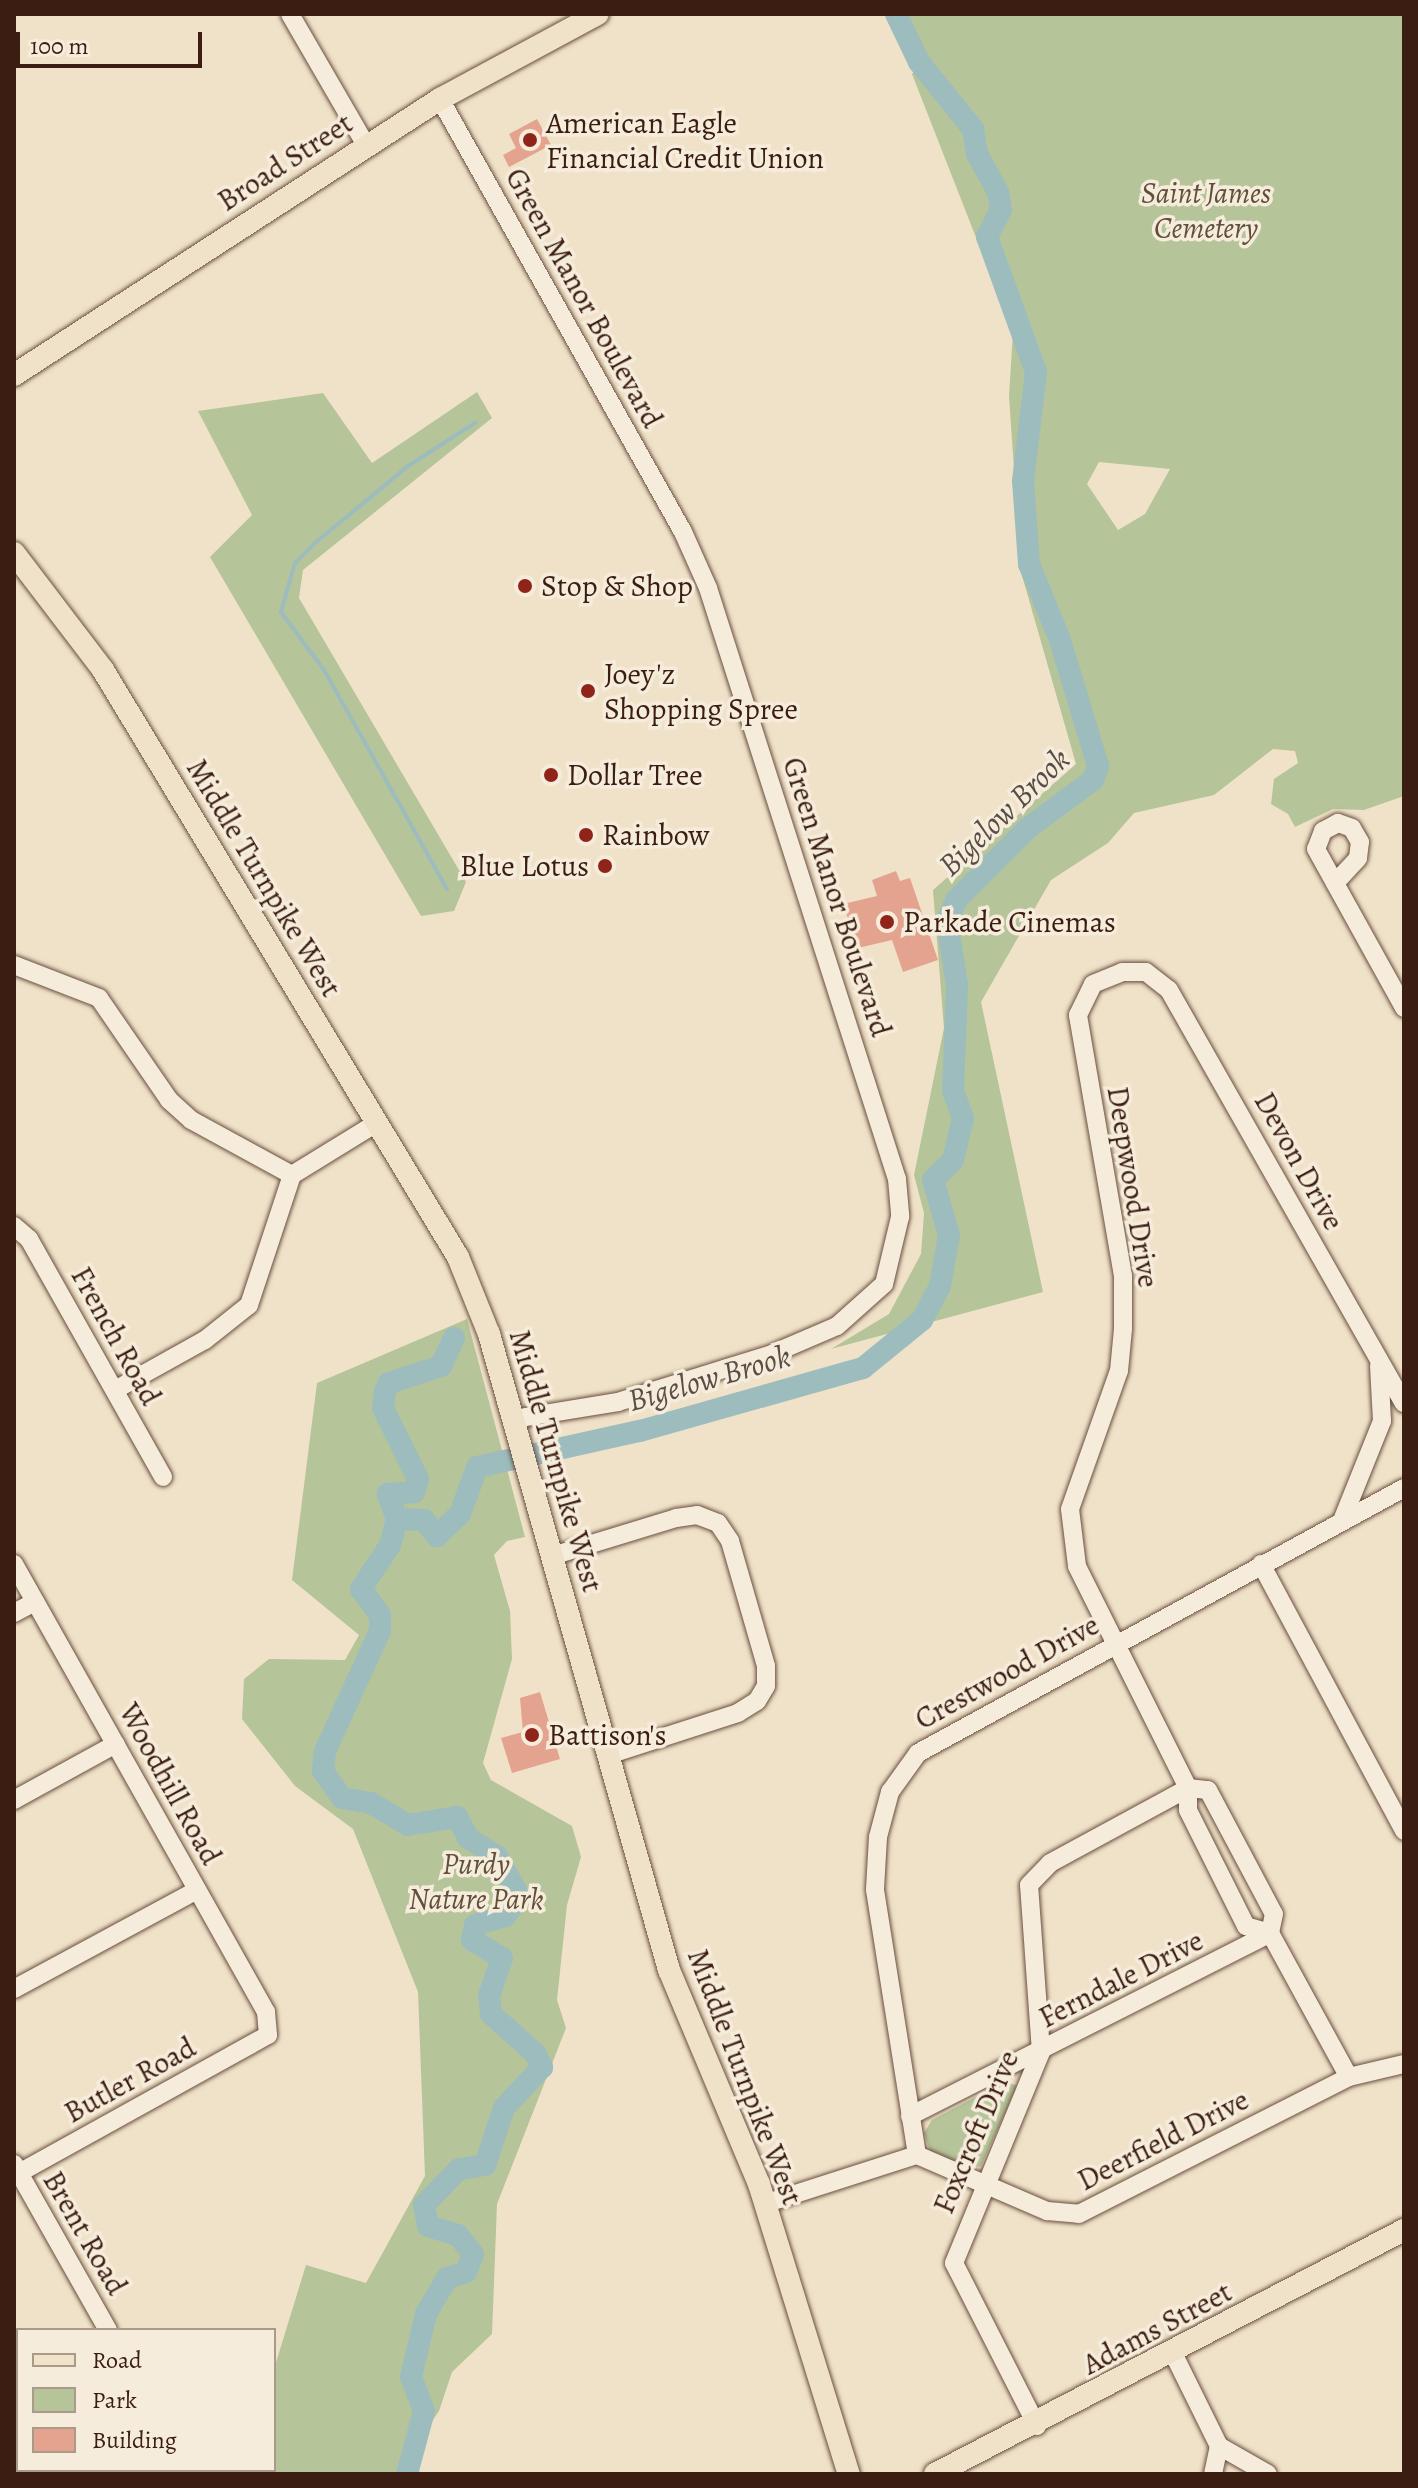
<!DOCTYPE html>
<style>
body{margin:0}
#map{position:relative;width:1418px;height:2488px;overflow:hidden;background:#f0e2c8;font-family:Alegreya,serif}
div>[style]{position:absolute}
[style*='--x']{left:calc(var(--x)*1px);top:calc(var(--y)*1px);width:calc(var(--w)*1px);rotate:calc(var(--a)*1deg)}
.green>*{inset:0;background:#b6c499}
.stream>*{height:4px;margin:-2px;padding:0 2px;transform-origin:2px;border-radius:2px;background:#9dbcbe}
.river>*{height:22px;margin:-11px;padding:0 11px;transform-origin:11px;border-radius:11px;background:#9dbcbe}
.building>*{inset:0;background:#e4a38e}
.roads{filter:drop-shadow(0 0 2px #694e3f) drop-shadow(0 0 2px #694e3f)}
.minor>*{height:18px;margin:-9px;padding:0 9px;transform-origin:9px;border-radius:9px;background:#f5ecdb}
.major>*{height:22px;margin:-11px;padding:0 11px;transform-origin:11px;border-radius:11px;background:#f0e2c8}
.dots>*{width:22px;height:22px;translate:-50% -50%;box-sizing:border-box;border:4px solid #f5ecdb;border-radius:50%}
span{translate:-50% -50%;white-space:nowrap;text-align:center;line-height:1.15;-webkit-text-stroke:7px #f5ecdb;paint-order:stroke}
.poi-label{font-size:30px;color:#3c1d11}
.left{translate:0 -50%;text-align:left}
.right{translate:-100% -50%;text-align:right}
.street-label{font-size:30px;color:#3c1d11}
.park-label{font-size:30px;color:#614f3a;font-style:italic}
.water-label{font-size:32px;color:#594d45;font-style:italic}
.frame{position:absolute;inset:0;border:16px solid #3c1d11;pointer-events:none}
.legend{position:absolute;left:16px;top:2328px;width:260px;height:144px;box-sizing:border-box;background:#f5ecdb;border:2px solid #ab998a;margin:0;padding:10px 14px;list-style:none;font-size:24px;color:#3c1d11}
.legend li{display:flex;align-items:center;gap:16px;height:40px}
.legend b{width:40px;border:2px solid #ab998a}
.scale{position:absolute;left:16px;top:32px;width:186px;height:36px;box-sizing:border-box;border:4px solid #3c1d11;border-top:0;padding-left:10px;font-size:24px;line-height:28px;white-space:nowrap;color:#3c1d11;-webkit-text-stroke:6px #f5ecdb;paint-order:stroke}
</style>
<div id="map">
<div class="green">
<i style="clip-path:polygon(evenodd,893px 14px,1404px 14px,1404px 796px,1364px 810px,1333px 809px,1295px 827px,1288px 814px,1271px 804px,1274px 779px,1298px 763px,1295px 751px,1273px 749px,1214px 795px,1134px 813px,1108px 843px,1051px 880px,981px 1002px,1043px 1292px,831px 1349px,889px 1314px,921px 1254px,924px 1213px,914px 1175px,944px 1028px,933px 890px,1076px 764px,1021px 572px,1009px 396px,1013px 332px,912px 74px,920px 65px,893px 14px,1099px 462px,1170px 469px,1145px 514px,1118px 530px,1087px 484px,1099px 462px)"></i>
<i style="clip-path:polygon(477px 392px,492px 418px,303px 570px,299px 598px,466px 882px,454px 911px,421px 916px,210px 557px,252px 515px,198px 411px,323px 393px,372px 463px)"></i>
<i style="clip-path:polygon(467px 1319px,525px 1537px,507px 1541px,494px 1555px,510px 1611px,512px 1659px,483px 1763px,491px 1780px,572px 1826px,581px 1857px,567px 1905px,557px 2000px,566px 2028px,497px 2204px,492px 2334px,452px 2372px,439px 2411px,407px 2459px,422px 2474px,242px 2474px,274px 2470px,274px 2369px,306px 2265px,366px 2283px,425px 2176px,418px 1992px,353px 1829px,295px 1786px,242px 1719px,244px 1679px,269px 1659px,345px 1660px,359px 1635px,292px 1580px,317px 1383px)"></i>
<i style="clip-path:polygon(1006px 2081px,1017px 2086px,981px 2166px,967px 2169px,930px 2151px,924px 2133px,932px 2120px)"></i>
</div>
<div class="stream">
<i style="--x:447;--y:889;--w:251;--a:-119.3"></i>
<i style="--x:324;--y:670;--w:72;--a:-126.6"></i>
<i style="--x:281;--y:612;--w:51;--a:-74.1"></i>
<i style="--x:295;--y:563;--w:28;--a:-45"></i>
<i style="--x:315;--y:543;--w:121;--a:-39.6"></i>
<i style="--x:408;--y:466;--w:80;--a:-32.7"></i>
</div>
<div class="river">
<i style="--x:397;--y:1519;--w:27;--a:2"></i>
<i style="--x:424;--y:1520;--w:21;--a:51"></i>
<i style="--x:437;--y:1536;--w:32;--a:-44"></i>
<i style="--x:460;--y:1514;--w:50;--a:-70.1"></i>
<i style="--x:477;--y:1467;--w:167;--a:-12.5"></i>
<i style="--x:640;--y:1431;--w:232;--a:-15.8"></i>
<i style="--x:863;--y:1368;--w:76;--a:-39.1"></i>
<i style="--x:922;--y:1320;--w:38;--a:-62"></i>
<i style="--x:940;--y:1286;--w:52;--a:-80"></i>
<i style="--x:949;--y:1235;--w:57;--a:-106.2"></i>
<i style="--x:933;--y:1180;--w:28;--a:-45"></i>
<i style="--x:953;--y:1160;--w:43;--a:-76.6"></i>
<i style="--x:963;--y:1118;--w:29;--a:-110"></i>
<i style="--x:953;--y:1091;--w:106;--a:-87.8"></i>
<i style="--x:957;--y:985;--w:65;--a:-98.9"></i>
<i style="--x:947;--y:921;--w:24;--a:-66"></i>
<i style="--x:957;--y:899;--w:100;--a:-45"></i>
<i style="--x:1028;--y:828;--w:81;--a:-36.4"></i>
<i style="--x:1093;--y:780;--w:15;--a:-70"></i>
<i style="--x:1098;--y:766;--w:132;--a:-106.8"></i>
<i style="--x:1060;--y:640;--w:82;--a:-112.2"></i>
<i style="--x:1029;--y:564;--w:83;--a:-94.1"></i>
<i style="--x:1023;--y:481;--w:110;--a:-83.2"></i>
<i style="--x:1036;--y:372;--w:144;--a:-109.9"></i>
<i style="--x:987;--y:237;--w:30;--a:-63"></i>
<i style="--x:1001;--y:210;--w:18;--a:-99"></i>
<i style="--x:998;--y:192;--w:43;--a:-118.9"></i>
<i style="--x:977;--y:154;--w:25;--a:-99"></i>
<i style="--x:973;--y:129;--w:86;--a:-128.9"></i>
<i style="--x:919;--y:62;--w:53;--a:-115.6"></i>
<i style="--x:397;--y:1519;--w:27;--a:105"></i>
<i style="--x:390;--y:1545;--w:53;--a:123.4"></i>
<i style="--x:361;--y:1589;--w:32;--a:54"></i>
<i style="--x:380;--y:1615;--w:16;--a:90"></i>
<i style="--x:380;--y:1631;--w:132;--a:114.6"></i>
<i style="--x:325;--y:1751;--w:20;--a:96"></i>
<i style="--x:323;--y:1771;--w:33;--a:55"></i>
<i style="--x:342;--y:1798;--w:29;--a:10"></i>
<i style="--x:371;--y:1803;--w:43;--a:30.7"></i>
<i style="--x:408;--y:1825;--w:50;--a:-9.3"></i>
<i style="--x:457;--y:1817;--w:24;--a:62"></i>
<i style="--x:468;--y:1838;--w:34;--a:32"></i>
<i style="--x:497;--y:1856;--w:39;--a:61"></i>
<i style="--x:516;--y:1890;--w:16;--a:101"></i>
<i style="--x:513;--y:1906;--w:13;--a:129"></i>
<i style="--x:505;--y:1916;--w:31;--a:163"></i>
<i style="--x:475;--y:1925;--w:15;--a:101"></i>
<i style="--x:472;--y:1940;--w:35;--a:31"></i>
<i style="--x:502;--y:1958;--w:39;--a:109"></i>
<i style="--x:489;--y:1995;--w:19;--a:84"></i>
<i style="--x:491;--y:2014;--w:59;--a:41.6"></i>
<i style="--x:535;--y:2053;--w:16;--a:63"></i>
<i style="--x:542;--y:2067;--w:56;--a:132.8"></i>
<i style="--x:504;--y:2108;--w:60;--a:108.4"></i>
<i style="--x:485;--y:2165;--w:26;--a:171"></i>
<i style="--x:459;--y:2169;--w:50;--a:134.2"></i>
<i style="--x:424;--y:2205;--w:21;--a:79"></i>
<i style="--x:428;--y:2226;--w:31;--a:17"></i>
<i style="--x:458;--y:2235;--w:24;--a:52"></i>
<i style="--x:473;--y:2254;--w:19;--a:111"></i>
<i style="--x:466;--y:2272;--w:20;--a:162"></i>
<i style="--x:447;--y:2278;--w:42;--a:120.3"></i>
<i style="--x:426;--y:2314;--w:65;--a:103.4"></i>
<i style="--x:411;--y:2377;--w:36;--a:69"></i>
<i style="--x:424;--y:2411;--w:65;--a:105.1"></i>
<i style="--x:397;--y:1519;--w:27;--a:-110"></i>
<i style="--x:388;--y:1494;--w:26;--a:-4"></i>
<i style="--x:414;--y:1492;--w:14;--a:-73"></i>
<i style="--x:418;--y:1479;--w:79;--a:-116.2"></i>
<i style="--x:383;--y:1408;--w:17;--a:-83"></i>
<i style="--x:385;--y:1391;--w:9;--a:-63"></i>
<i style="--x:389;--y:1383;--w:55;--a:-18.1"></i>
<i style="--x:441;--y:1366;--w:31;--a:-65"></i>
</div>
<div class="building">
<i style="clip-path:polygon(537px 119px,551px 145px,509px 167px,503px 155px,516px 148px,509px 134px)"></i>
<i style="clip-path:polygon(896px 871px,900px 881px,910px 878px,938px 960px,903px 972px,892px 940px,858px 948px,843px 904px,877px 896px,872px 880px)"></i>
<i style="clip-path:polygon(540px 1692px,560px 1759px,512px 1773px,501px 1738px,523px 1732px,520px 1698px)"></i>
</div>
<div class="roads">
<div class="minor">
<i style="--x:290;--y:14;--w:151;--a:59.9"></i>
<i style="--x:440;--y:99;--w:497;--a:60.7"></i>
<i style="--x:683;--y:532;--w:61;--a:65.9"></i>
<i style="--x:708;--y:588;--w:620;--a:72.27"></i>
<i style="--x:897;--y:1179;--w:38;--a:85"></i>
<i style="--x:900;--y:1217;--w:69;--a:103.4"></i>
<i style="--x:884;--y:1284;--w:63;--a:138.2"></i>
<i style="--x:837;--y:1326;--w:71;--a:156.7"></i>
<i style="--x:772;--y:1354;--w:161;--a:162.7"></i>
<i style="--x:618;--y:1402;--w:105;--a:170.7"></i>
<i style="--x:1335;--y:883;--w:34;--a:-47"></i>
<i style="--x:1358;--y:858;--w:16;--a:-83"></i>
<i style="--x:1360;--y:842;--w:16;--a:-120"></i>
<i style="--x:1352;--y:828;--w:15;--a:-160"></i>
<i style="--x:1338;--y:823;--w:17;--a:152"></i>
<i style="--x:1323;--y:831;--w:19;--a:111"></i>
<i style="--x:1316;--y:849;--w:182;--a:61"></i>
<i style="--x:14;--y:965;--w:91;--a:21.2"></i>
<i style="--x:99;--y:998;--w:124;--a:55.5"></i>
<i style="--x:169;--y:1100;--w:30;--a:42"></i>
<i style="--x:191;--y:1120;--w:115;--a:28.6"></i>
<i style="--x:14;--y:1226;--w:20;--a:41"></i>
<i style="--x:29;--y:1239;--w:273;--a:60.6"></i>
<i style="--x:115;--y:1390;--w:103;--a:-29.1"></i>
<i style="--x:205;--y:1340;--w:56;--a:-38.5"></i>
<i style="--x:249;--y:1305;--w:137;--a:-71.7"></i>
<i style="--x:292;--y:1175;--w:101;--a:-31.6"></i>
<i style="--x:1343;--y:1518;--w:105;--a:-68.1"></i>
<i style="--x:1382;--y:1421;--w:55;--a:-93.1"></i>
<i style="--x:552;--y:1556;--w:130;--a:-17"></i>
<i style="--x:676;--y:1518;--w:21;--a:-8"></i>
<i style="--x:697;--y:1515;--w:22;--a:21"></i>
<i style="--x:718;--y:1523;--w:22;--a:56"></i>
<i style="--x:730;--y:1541;--w:130;--a:73.9"></i>
<i style="--x:766;--y:1666;--w:20;--a:90"></i>
<i style="--x:766;--y:1686;--w:17;--a:121"></i>
<i style="--x:757;--y:1701;--w:22;--a:148"></i>
<i style="--x:738;--y:1713;--w:137;--a:162.1"></i>
<i style="--x:14;--y:1564;--w:514;--a:60.64"></i>
<i style="--x:266;--y:2012;--w:23;--a:85"></i>
<i style="--x:268;--y:2035;--w:285;--a:151"></i>
<i style="--x:1261;--y:1564;--w:303;--a:61.8"></i>
<i style="--x:14;--y:1613;--w:24;--a:-28"></i>
<i style="--x:1188;--y:1788;--w:20;--a:6"></i>
<i style="--x:1208;--y:1790;--w:140;--a:62"></i>
<i style="--x:1274;--y:1914;--w:19;--a:102"></i>
<i style="--x:1270;--y:1933;--w:164;--a:61.3"></i>
<i style="--x:14;--y:1800;--w:116;--a:-28.8"></i>
<i style="--x:1270;--y:1933;--w:25;--a:-164"></i>
<i style="--x:1246;--y:1926;--w:130;--a:-116.6"></i>
<i style="--x:1188;--y:1810;--w:22;--a:-90"></i>
<i style="--x:1188;--y:1788;--w:248;--a:-116.6"></i>
<i style="--x:1077;--y:1566;--w:57;--a:-97"></i>
<i style="--x:1070;--y:1509;--w:146;--a:-70.5"></i>
<i style="--x:1119;--y:1371;--w:42;--a:-84.6"></i>
<i style="--x:1123;--y:1329;--w:53;--a:-90"></i>
<i style="--x:1123;--y:1276;--w:265;--a:-99.8"></i>
<i style="--x:1078;--y:1015;--w:34;--a:-64"></i>
<i style="--x:1093;--y:984;--w:31;--a:-22"></i>
<i style="--x:1122;--y:972;--w:24;--a:0"></i>
<i style="--x:1146;--y:972;--w:29;--a:38"></i>
<i style="--x:1169;--y:990;--w:475;--a:60.4"></i>
<i style="--x:14;--y:1989;--w:208;--a:-28.4"></i>
<i style="--x:910;--y:2116;--w:404;--a:-26.9"></i>
<i style="--x:917;--y:2155;--w:269;--a:-99"></i>
<i style="--x:875;--y:1889;--w:52;--a:-86.7"></i>
<i style="--x:878;--y:1837;--w:47;--a:-75.1"></i>
<i style="--x:890;--y:1792;--w:48;--a:-54.3"></i>
<i style="--x:918;--y:1753;--w:554;--a:-28.6"></i>
<i style="--x:14;--y:2164;--w:191;--a:60.5"></i>
<i style="--x:764;--y:2204;--w:161;--a:-17.8"></i>
<i style="--x:917;--y:2155;--w:142;--a:23.3"></i>
<i style="--x:1047;--y:2211;--w:32;--a:5"></i>
<i style="--x:1079;--y:2214;--w:303;--a:-26.9"></i>
<i style="--x:1349;--y:2077;--w:57;--a:-13.3"></i>
<i style="--x:1173;--y:2353;--w:104;--a:63.7"></i>
<i style="--x:1219;--y:2446;--w:56;--a:29.7"></i>
<i style="--x:14;--y:2400;--w:4;--a:-27"></i>
<i style="--x:1037;--y:2426;--w:183;--a:-117"></i>
<i style="--x:954;--y:2263;--w:228;--a:-67.6"></i>
<i style="--x:1041;--y:2052;--w:167;--a:-94.1"></i>
<i style="--x:1029;--y:1885;--w:30;--a:-46"></i>
<i style="--x:1050;--y:1863;--w:157;--a:-28.5"></i>
<i style="--x:1213;--y:2474;--w:29;--a:-78"></i>
</div>
<div class="major">
<i style="--x:14;--y:375;--w:508;--a:-32.94"></i>
<i style="--x:440;--y:99;--w:179;--a:-28.3"></i>
<i style="--x:14;--y:553;--w:147;--a:52.7"></i>
<i style="--x:103;--y:670;--w:686;--a:58.84"></i>
<i style="--x:458;--y:1257;--w:83;--a:68.1"></i>
<i style="--x:489;--y:1334;--w:661;--a:74.2"></i>
<i style="--x:669;--y:1970;--w:232;--a:67.2"></i>
<i style="--x:759;--y:2184;--w:304;--a:72.8"></i>
<i style="--x:935;--y:2474;--w:529;--a:-27.49"></i>
</div>
</div>
<div class="dots">
<i style="left:530px;top:140px;background:#8f2418"></i>
<i style="left:525px;top:586px;background:#8f2418"></i>
<i style="left:588px;top:691px;background:#8f2418"></i>
<i style="left:551px;top:775px;background:#8f2418"></i>
<i style="left:586px;top:835px;background:#8f2418"></i>
<i style="left:605px;top:866px;background:#8f2418"></i>
<i style="left:887px;top:922px;background:#8f2418"></i>
<i style="left:532px;top:1735px;background:#8f2418"></i>
</div>
<div class="poi-label">
<span class="left" style="left:546px;top:140px">American Eagle<br>Financial Credit Union</span>
<span class="left" style="left:541px;top:586px">Stop &amp; Shop</span>
<span class="left" style="left:604px;top:691px">Joey'z<br>Shopping Spree</span>
<span class="left" style="left:567px;top:775px">Dollar Tree</span>
<span class="left" style="left:602px;top:835px">Rainbow</span>
<span class="right" style="left:589px;top:866px">Blue Lotus</span>
<span class="left" style="left:903px;top:922px">Parkade Cinemas</span>
<span class="left" style="left:548px;top:1735px">Battison's</span>
</div>
<div class="street-label">
<span style="left:285px;top:162px;rotate:-33deg">Broad Street</span>
<span style="left:584px;top:298px;rotate:61deg">Green Manor Boulevard</span>
<span style="left:264px;top:878px;rotate:59deg">Middle Turnpike West</span>
<span style="left:837px;top:897px;rotate:72deg">Green Manor Boulevard</span>
<span style="left:1299px;top:1161px;rotate:61deg">Devon Drive</span>
<span style="left:1133px;top:1187px;rotate:81deg">Deepwood Drive</span>
<span style="left:116px;top:1336px;rotate:61deg">French Road</span>
<span style="left:556px;top:1461px;rotate:74deg">Middle Turnpike West</span>
<span style="left:1007px;top:1672px;rotate:-29deg">Crestwood Drive</span>
<span style="left:170px;top:1784px;rotate:61deg">Woodhill Road</span>
<span style="left:1121px;top:1979px;rotate:-27deg">Ferndale Drive</span>
<span style="left:745px;top:2077px;rotate:69deg">Middle Turnpike West</span>
<span style="left:130px;top:2080px;rotate:-29deg">Butler Road</span>
<span style="left:976px;top:2132px;rotate:-67deg">Foxcroft Drive</span>
<span style="left:1163px;top:2140px;rotate:-27deg">Deerfield Drive</span>
<span style="left:85px;top:2233px;rotate:60deg">Brent Road</span>
<span style="left:1157px;top:2328px;rotate:-28deg">Adams Street</span>
</div>
<div class="park-label">
<span style="left:1206px;top:210px">Saint James<br>Cemetery</span>
<span style="left:476px;top:1881px">Purdy<br>Nature Park</span>
</div>
<div class="water-label">
<span style="left:1004px;top:812px;rotate:-44deg">Bigelow Brook</span>
<span style="left:709px;top:1378px;rotate:-16deg">Bigelow Brook</span>
</div>
<div class="frame"></div>
<ul class="legend">
<li><b style="height:10px;background:#f0e2c8"></b>Road</li>
<li><b style="height:22px;background:#b6c499"></b>Park</li>
<li><b style="height:22px;background:#e4a38e"></b>Building</li>
</ul>
<div class="scale">100 m</div>
</div>
